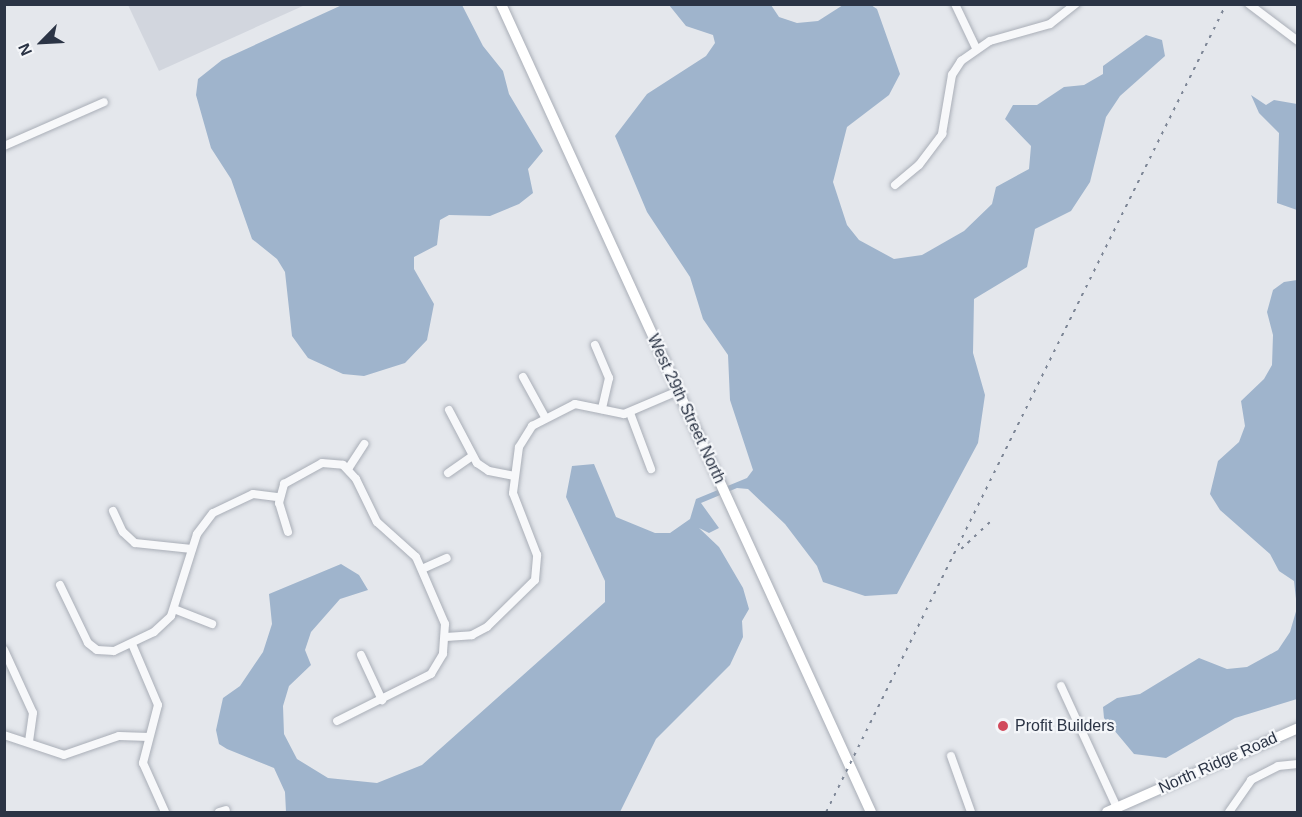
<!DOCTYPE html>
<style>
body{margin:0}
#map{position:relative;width:1302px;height:817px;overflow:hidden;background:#e4e7ec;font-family:Helvetica,sans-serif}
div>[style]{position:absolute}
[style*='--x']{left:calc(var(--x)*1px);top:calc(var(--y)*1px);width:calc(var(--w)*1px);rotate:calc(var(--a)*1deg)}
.built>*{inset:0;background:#d2d6de}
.water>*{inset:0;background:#9fb4cc}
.roads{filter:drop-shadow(0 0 2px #a9aeb7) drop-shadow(0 0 2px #a9aeb7)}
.minor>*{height:8px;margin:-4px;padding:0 4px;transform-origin:4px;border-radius:4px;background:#f7f8fa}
.major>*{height:10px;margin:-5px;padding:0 5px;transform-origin:5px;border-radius:5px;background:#fff}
.rail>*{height:1.5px;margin-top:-0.75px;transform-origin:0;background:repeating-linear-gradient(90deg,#7d8696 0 3px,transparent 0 9px)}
.dots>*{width:16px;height:16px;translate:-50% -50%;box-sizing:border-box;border:3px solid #f4f6f9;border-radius:50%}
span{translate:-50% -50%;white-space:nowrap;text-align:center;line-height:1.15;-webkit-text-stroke:4.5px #f4f6f9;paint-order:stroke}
.street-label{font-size:16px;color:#2b3445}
.poi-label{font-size:16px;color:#2b3445}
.left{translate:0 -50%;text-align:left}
.frame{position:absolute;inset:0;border:6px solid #2b3445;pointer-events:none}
.north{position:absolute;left:12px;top:12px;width:60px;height:60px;-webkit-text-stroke:4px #f4f6f9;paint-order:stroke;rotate:246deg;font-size:16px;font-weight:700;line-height:24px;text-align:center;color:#2b3445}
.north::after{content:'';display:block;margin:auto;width:21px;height:27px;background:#2b3445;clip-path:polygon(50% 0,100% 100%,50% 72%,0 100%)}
</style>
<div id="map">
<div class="built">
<i style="clip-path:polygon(128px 5px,305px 5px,159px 71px)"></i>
</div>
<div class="water">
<i style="clip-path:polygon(342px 5px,462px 5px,483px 46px,503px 71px,509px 94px,543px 151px,528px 169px,533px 193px,519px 204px,490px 216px,449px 215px,440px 220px,437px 245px,414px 257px,414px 269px,434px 304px,427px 340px,405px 363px,364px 376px,343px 374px,308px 358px,292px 336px,285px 272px,277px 259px,252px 239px,231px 179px,211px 148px,196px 95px,198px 79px,222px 60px)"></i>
<i style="clip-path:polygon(669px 5px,771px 5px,779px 17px,797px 23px,818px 21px,843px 5px,871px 5px,877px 9px,900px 74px,889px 95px,847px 127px,833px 182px,847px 225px,859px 240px,894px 259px,922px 255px,964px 231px,992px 204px,996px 187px,1029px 169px,1031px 146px,1005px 119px,1013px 105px,1037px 105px,1064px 87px,1084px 85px,1103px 74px,1103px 66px,1146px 35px,1162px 40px,1165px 56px,1120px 96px,1106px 117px,1090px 182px,1071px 211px,1035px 229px,1027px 267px,974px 299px,973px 353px,985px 395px,978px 443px,897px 594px,865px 596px,823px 582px,817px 566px,785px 524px,748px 489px,737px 488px,701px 503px,719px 528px,709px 533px,699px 528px,719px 547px,743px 588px,749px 609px,742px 621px,743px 637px,730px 665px,656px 739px,620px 812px,286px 812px,285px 792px,274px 768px,227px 749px,219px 744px,216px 730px,223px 698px,240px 686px,263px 652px,272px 624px,269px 594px,341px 564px,359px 575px,368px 590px,340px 599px,311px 632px,305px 650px,311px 665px,289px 686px,283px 706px,284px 734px,297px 759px,328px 778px,377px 783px,422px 765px,605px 602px,605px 581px,566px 497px,572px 466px,594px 464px,616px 517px,655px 533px,670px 533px,690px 519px,696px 499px,747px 478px,753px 470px,730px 400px,728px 355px,703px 319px,690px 277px,647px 212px,615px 136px,647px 94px,706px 56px,715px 43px,713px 35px,686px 26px)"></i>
<i style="clip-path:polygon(1251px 95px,1266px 105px,1274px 100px,1297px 104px,1297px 210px,1277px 203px,1279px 133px,1259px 113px)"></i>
<i style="clip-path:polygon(1297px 280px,1297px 699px,1235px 718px,1166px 758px,1134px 754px,1104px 718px,1103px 707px,1117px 698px,1140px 694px,1199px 658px,1227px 669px,1247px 667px,1278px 650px,1290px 632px,1297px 608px,1294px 581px,1279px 571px,1270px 554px,1220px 510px,1210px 494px,1218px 461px,1239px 442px,1245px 426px,1241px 401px,1264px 379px,1272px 365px,1273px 335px,1267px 312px,1273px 290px,1284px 282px)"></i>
</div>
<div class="roads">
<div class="minor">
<i style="--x:955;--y:4;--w:49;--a:64.5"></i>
<i style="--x:1249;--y:4;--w:61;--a:37.1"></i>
<i style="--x:4;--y:146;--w:109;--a:-23.7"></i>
<i style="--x:895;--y:185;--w:31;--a:-40"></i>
<i style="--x:919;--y:165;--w:39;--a:-53"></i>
<i style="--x:942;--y:134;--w:60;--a:-80.4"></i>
<i style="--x:952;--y:75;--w:17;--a:-57"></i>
<i style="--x:961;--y:61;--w:35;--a:-35"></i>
<i style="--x:990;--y:41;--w:62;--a:-15.8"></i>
<i style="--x:1050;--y:24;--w:33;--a:-38"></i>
<i style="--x:595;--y:345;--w:36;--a:67"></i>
<i style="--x:609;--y:378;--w:32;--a:103"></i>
<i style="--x:523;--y:377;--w:46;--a:61.2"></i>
<i style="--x:449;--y:410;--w:60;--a:62.2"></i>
<i style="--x:477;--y:463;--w:14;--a:34"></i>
<i style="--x:489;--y:471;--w:26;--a:11"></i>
<i style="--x:630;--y:413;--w:60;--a:69.4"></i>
<i style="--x:348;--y:469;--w:30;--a:-57"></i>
<i style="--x:448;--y:473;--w:28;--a:-35"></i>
<i style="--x:113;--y:511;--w:23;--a:65"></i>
<i style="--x:123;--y:532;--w:16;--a:43"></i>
<i style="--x:135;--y:543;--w:57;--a:6"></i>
<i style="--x:288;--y:532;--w:30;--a:-107"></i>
<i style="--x:279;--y:503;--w:20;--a:-75"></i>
<i style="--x:284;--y:484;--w:43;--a:-28.9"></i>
<i style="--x:322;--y:463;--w:21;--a:5"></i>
<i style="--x:343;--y:465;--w:19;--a:47"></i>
<i style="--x:356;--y:479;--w:48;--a:64"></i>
<i style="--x:377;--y:522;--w:52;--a:41.9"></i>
<i style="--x:416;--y:557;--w:73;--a:66.6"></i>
<i style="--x:445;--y:624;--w:30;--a:94"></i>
<i style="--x:443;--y:654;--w:23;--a:121"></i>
<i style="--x:431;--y:674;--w:105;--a:153.4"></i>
<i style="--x:422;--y:569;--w:27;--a:-24"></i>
<i style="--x:60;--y:585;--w:64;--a:64.2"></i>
<i style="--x:88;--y:643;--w:11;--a:38"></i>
<i style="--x:97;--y:650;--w:17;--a:3"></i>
<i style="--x:114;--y:651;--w:44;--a:-25.4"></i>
<i style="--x:154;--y:632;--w:23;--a:-43"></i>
<i style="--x:171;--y:616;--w:86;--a:-72.4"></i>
<i style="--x:197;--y:534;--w:26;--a:-53"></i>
<i style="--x:213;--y:513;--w:44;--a:-25.4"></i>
<i style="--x:253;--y:494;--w:26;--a:7"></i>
<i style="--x:174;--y:609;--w:41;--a:21.5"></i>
<i style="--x:446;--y:637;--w:26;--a:-4"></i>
<i style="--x:472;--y:635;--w:17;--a:-28"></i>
<i style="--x:487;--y:627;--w:67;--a:-44.4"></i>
<i style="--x:535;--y:580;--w:25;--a:-85"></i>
<i style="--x:537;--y:555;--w:66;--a:-111.2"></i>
<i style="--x:513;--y:493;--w:46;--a:-82.6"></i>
<i style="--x:519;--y:447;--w:25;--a:-58"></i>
<i style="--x:532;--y:426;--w:48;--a:-27.1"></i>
<i style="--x:575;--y:404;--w:50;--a:11.5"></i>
<i style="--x:624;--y:414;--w:59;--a:-23.1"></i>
<i style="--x:132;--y:644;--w:66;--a:66.9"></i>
<i style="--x:158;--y:705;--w:60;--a:104.5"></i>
<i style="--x:143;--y:763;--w:54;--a:65.8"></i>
<i style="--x:4;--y:650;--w:69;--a:65.3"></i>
<i style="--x:33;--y:713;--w:28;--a:98"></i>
<i style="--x:361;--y:655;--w:50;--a:65"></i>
<i style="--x:1061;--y:686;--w:134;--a:65.3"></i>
<i style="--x:4;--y:735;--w:63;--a:18.4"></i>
<i style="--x:64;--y:755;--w:58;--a:-19.1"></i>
<i style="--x:119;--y:736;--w:30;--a:2"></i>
<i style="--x:951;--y:756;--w:59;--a:70.3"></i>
<i style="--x:219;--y:812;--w:7;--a:-16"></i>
<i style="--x:1229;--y:812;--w:39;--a:-55"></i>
<i style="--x:1251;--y:780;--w:30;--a:-27"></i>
<i style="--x:1278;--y:766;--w:20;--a:-6"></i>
</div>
<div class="major">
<i style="--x:501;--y:4;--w:889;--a:65.4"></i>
<i style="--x:1107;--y:812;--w:209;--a:-23.7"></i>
</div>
</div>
<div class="rail">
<i style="--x:961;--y:549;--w:42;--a:-43.1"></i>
<i style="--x:826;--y:812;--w:902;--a:-63.66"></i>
</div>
<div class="dots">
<i style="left:1003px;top:726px;background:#d1495b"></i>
</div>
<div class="street-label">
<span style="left:686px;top:409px;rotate:65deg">West 29th Street North</span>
<span style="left:1218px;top:763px;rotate:-24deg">North Ridge Road</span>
</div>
<div class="poi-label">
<span class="left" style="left:1015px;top:726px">Profit Builders</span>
</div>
<div class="frame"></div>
<div class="north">N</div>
</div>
